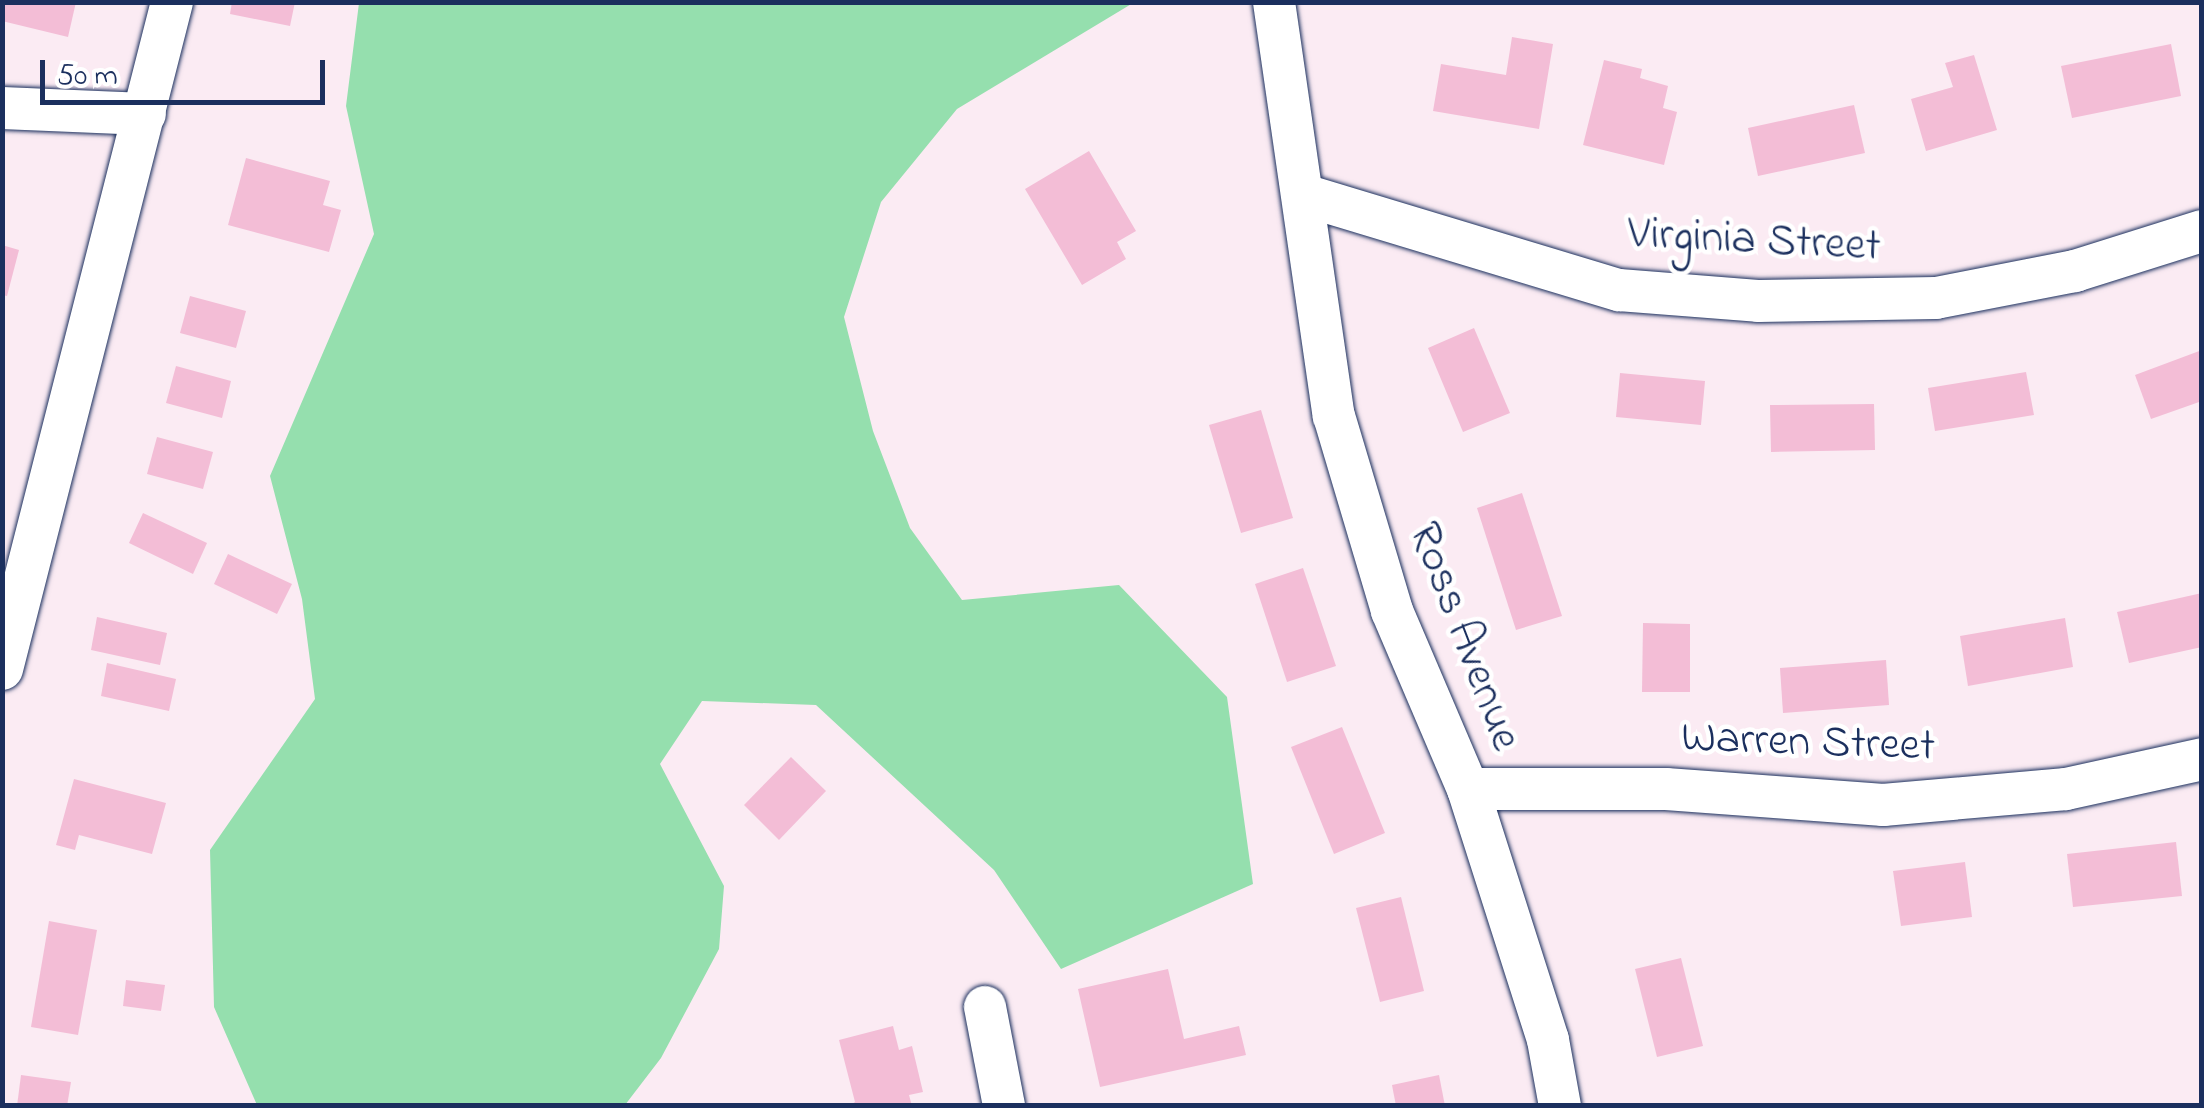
<!DOCTYPE html>
<style>
body{margin:0}
#map{position:relative;width:2204px;height:1108px;overflow:hidden;background:#fbebf3;font-family:"Indie Flower",sans-serif}
div>[style]{position:absolute}
[style*='--x']{left:calc(var(--x)*1px);top:calc(var(--y)*1px);width:calc(var(--w)*1px);rotate:calc(var(--a)*1deg)}
.green>*{inset:0;background:#95dfae}
.building>*{inset:0;background:#f3bdd6}
.roads{filter:drop-shadow(0 0 2px #1b2f5e) drop-shadow(0 0 2px #1b2f5e)}
.minor>*{height:42px;margin:-21px;padding:0 21px;transform-origin:21px;border-radius:21px;background:#fff}
span{translate:-50% -50%;white-space:nowrap;text-align:center;line-height:1.15;-webkit-text-stroke:9px #fff;paint-order:stroke}
.street-label{font-size:45px;color:#1b2f5e}
.frame{position:absolute;inset:0;border:5px solid #1b2f5e;pointer-events:none}
.scale{position:absolute;left:40px;top:60px;width:285px;height:45px;box-sizing:border-box;border:5px solid #1b2f5e;border-top:0;padding-left:12px;font-size:30px;line-height:35px;white-space:nowrap;color:#1b2f5e;-webkit-text-stroke:8px #fff;paint-order:stroke}
</style>
<div id="map">
<div class="green">
<i style="clip-path:polygon(359px 3px,1133px 3px,957px 109px,881px 202px,844px 317px,873px 431px,910px 528px,962px 600px,1119px 585px,1227px 697px,1253px 884px,1061px 969px,994px 870px,816px 705px,702px 701px,660px 764px,724px 886px,719px 949px,661px 1058px,625px 1105px,257px 1105px,214px 1007px,210px 850px,315px 699px,302px 599px,270px 476px,374px 234px,346px 106px)"></i>
</div>
<div class="building">
<i style="clip-path:polygon(2px 2px,76px 2px,68px 37px,2px 21px)"></i>
<i style="clip-path:polygon(232px 2px,295px 2px,290px 26px,230px 14px)"></i>
<i style="clip-path:polygon(1512px 37px,1553px 44px,1539px 129px,1433px 111px,1441px 64px,1506px 75px)"></i>
<i style="clip-path:polygon(2171px 44px,2181px 96px,2072px 118px,2061px 66px)"></i>
<i style="clip-path:polygon(1974px 55px,1997px 130px,1926px 151px,1911px 99px,1953px 87px,1945px 63px)"></i>
<i style="clip-path:polygon(1604px 60px,1642px 69px,1640px 78px,1668px 86px,1663px 108px,1677px 112px,1664px 165px,1583px 145px)"></i>
<i style="clip-path:polygon(1854px 105px,1865px 153px,1758px 176px,1748px 128px)"></i>
<i style="clip-path:polygon(1089px 151px,1136px 231px,1117px 242px,1126px 259px,1082px 285px,1025px 189px)"></i>
<i style="clip-path:polygon(246px 158px,330px 181px,323px 205px,341px 210px,329px 252px,228px 225px)"></i>
<i style="clip-path:polygon(2px 245px,19px 250px,7px 296px,2px 295px)"></i>
<i style="clip-path:polygon(190px 296px,246px 311px,236px 348px,180px 333px)"></i>
<i style="clip-path:polygon(1474px 328px,1510px 413px,1463px 432px,1428px 348px)"></i>
<i style="clip-path:polygon(2202px 350px,2202px 401px,2151px 419px,2135px 375px)"></i>
<i style="clip-path:polygon(176px 366px,231px 381px,222px 418px,166px 403px)"></i>
<i style="clip-path:polygon(2026px 372px,2034px 415px,1935px 431px,1928px 388px)"></i>
<i style="clip-path:polygon(1620px 373px,1705px 381px,1701px 425px,1616px 417px)"></i>
<i style="clip-path:polygon(1874px 404px,1875px 450px,1771px 452px,1770px 405px)"></i>
<i style="clip-path:polygon(1261px 410px,1293px 518px,1241px 533px,1209px 425px)"></i>
<i style="clip-path:polygon(157px 437px,213px 452px,203px 489px,147px 474px)"></i>
<i style="clip-path:polygon(1522px 493px,1562px 616px,1516px 630px,1477px 508px)"></i>
<i style="clip-path:polygon(143px 513px,207px 543px,193px 574px,129px 543px)"></i>
<i style="clip-path:polygon(228px 554px,292px 584px,277px 614px,214px 584px)"></i>
<i style="clip-path:polygon(1303px 568px,1336px 666px,1287px 682px,1255px 584px)"></i>
<i style="clip-path:polygon(2202px 593px,2202px 647px,2129px 663px,2117px 612px)"></i>
<i style="clip-path:polygon(97px 617px,167px 633px,160px 665px,91px 650px)"></i>
<i style="clip-path:polygon(2065px 618px,2073px 667px,1968px 686px,1960px 636px)"></i>
<i style="clip-path:polygon(1643px 623px,1690px 624px,1690px 692px,1642px 692px)"></i>
<i style="clip-path:polygon(1886px 660px,1889px 705px,1783px 713px,1780px 668px)"></i>
<i style="clip-path:polygon(107px 663px,176px 679px,169px 711px,101px 696px)"></i>
<i style="clip-path:polygon(1342px 727px,1385px 833px,1334px 854px,1291px 747px)"></i>
<i style="clip-path:polygon(791px 757px,826px 791px,779px 840px,744px 805px)"></i>
<i style="clip-path:polygon(74px 779px,166px 803px,152px 854px,79px 835px,75px 850px,56px 845px)"></i>
<i style="clip-path:polygon(2176px 842px,2182px 896px,2073px 907px,2067px 854px)"></i>
<i style="clip-path:polygon(1965px 862px,1972px 917px,1901px 926px,1893px 871px)"></i>
<i style="clip-path:polygon(1401px 897px,1424px 991px,1380px 1002px,1356px 908px)"></i>
<i style="clip-path:polygon(49px 921px,97px 930px,78px 1035px,31px 1027px)"></i>
<i style="clip-path:polygon(1681px 958px,1703px 1046px,1657px 1057px,1635px 969px)"></i>
<i style="clip-path:polygon(1168px 969px,1184px 1039px,1239px 1026px,1246px 1055px,1100px 1087px,1078px 989px)"></i>
<i style="clip-path:polygon(126px 980px,165px 985px,161px 1011px,123px 1006px)"></i>
<i style="clip-path:polygon(893px 1026px,899px 1050px,912px 1046px,923px 1092px,909px 1095px,912px 1106px,849px 1106px,855px 1102px,839px 1040px)"></i>
<i style="clip-path:polygon(21px 1075px,71px 1082px,67px 1106px,17px 1106px)"></i>
<i style="clip-path:polygon(1439px 1075px,1445px 1106px,1396px 1106px,1392px 1085px)"></i>
</div>
<div class="roads">
<div class="minor">
<i style="--x:1274;--y:2;--w:418;--a:81.8"></i>
<i style="--x:1334;--y:416;--w:203;--a:73.4"></i>
<i style="--x:1392;--y:611;--w:194;--a:66.9"></i>
<i style="--x:1468;--y:789;--w:263;--a:72.3"></i>
<i style="--x:1548;--y:1040;--w:67;--a:79.7"></i>
<i style="--x:2;--y:108;--w:143;--a:2.4"></i>
<i style="--x:1307;--y:196;--w:326;--a:16.8"></i>
<i style="--x:1619;--y:290;--w:139;--a:4.5"></i>
<i style="--x:1758;--y:301;--w:178;--a:-1"></i>
<i style="--x:1936;--y:298;--w:142;--a:-11"></i>
<i style="--x:2075;--y:271;--w:133;--a:-17.5"></i>
<i style="--x:2;--y:669;--w:688;--a:-75.7"></i>
<i style="--x:1468;--y:789;--w:198;--a:0"></i>
<i style="--x:1666;--y:789;--w:218;--a:4.2"></i>
<i style="--x:1883;--y:805;--w:184;--a:-5"></i>
<i style="--x:2066;--y:789;--w:139;--a:-12.4"></i>
<i style="--x:985;--y:1007;--w:101;--a:79.1"></i>
</div>
</div>
<div class="street-label">
<span style="left:1754px;top:242px;rotate:3deg">Virginia Street</span>
<span style="left:1463px;top:637px;rotate:69deg">Ross Avenue</span>
<span style="left:1808px;top:744px;rotate:2deg">Warren Street</span>
</div>
<div class="frame"></div>
<div class="scale">50 m</div>
</div>
